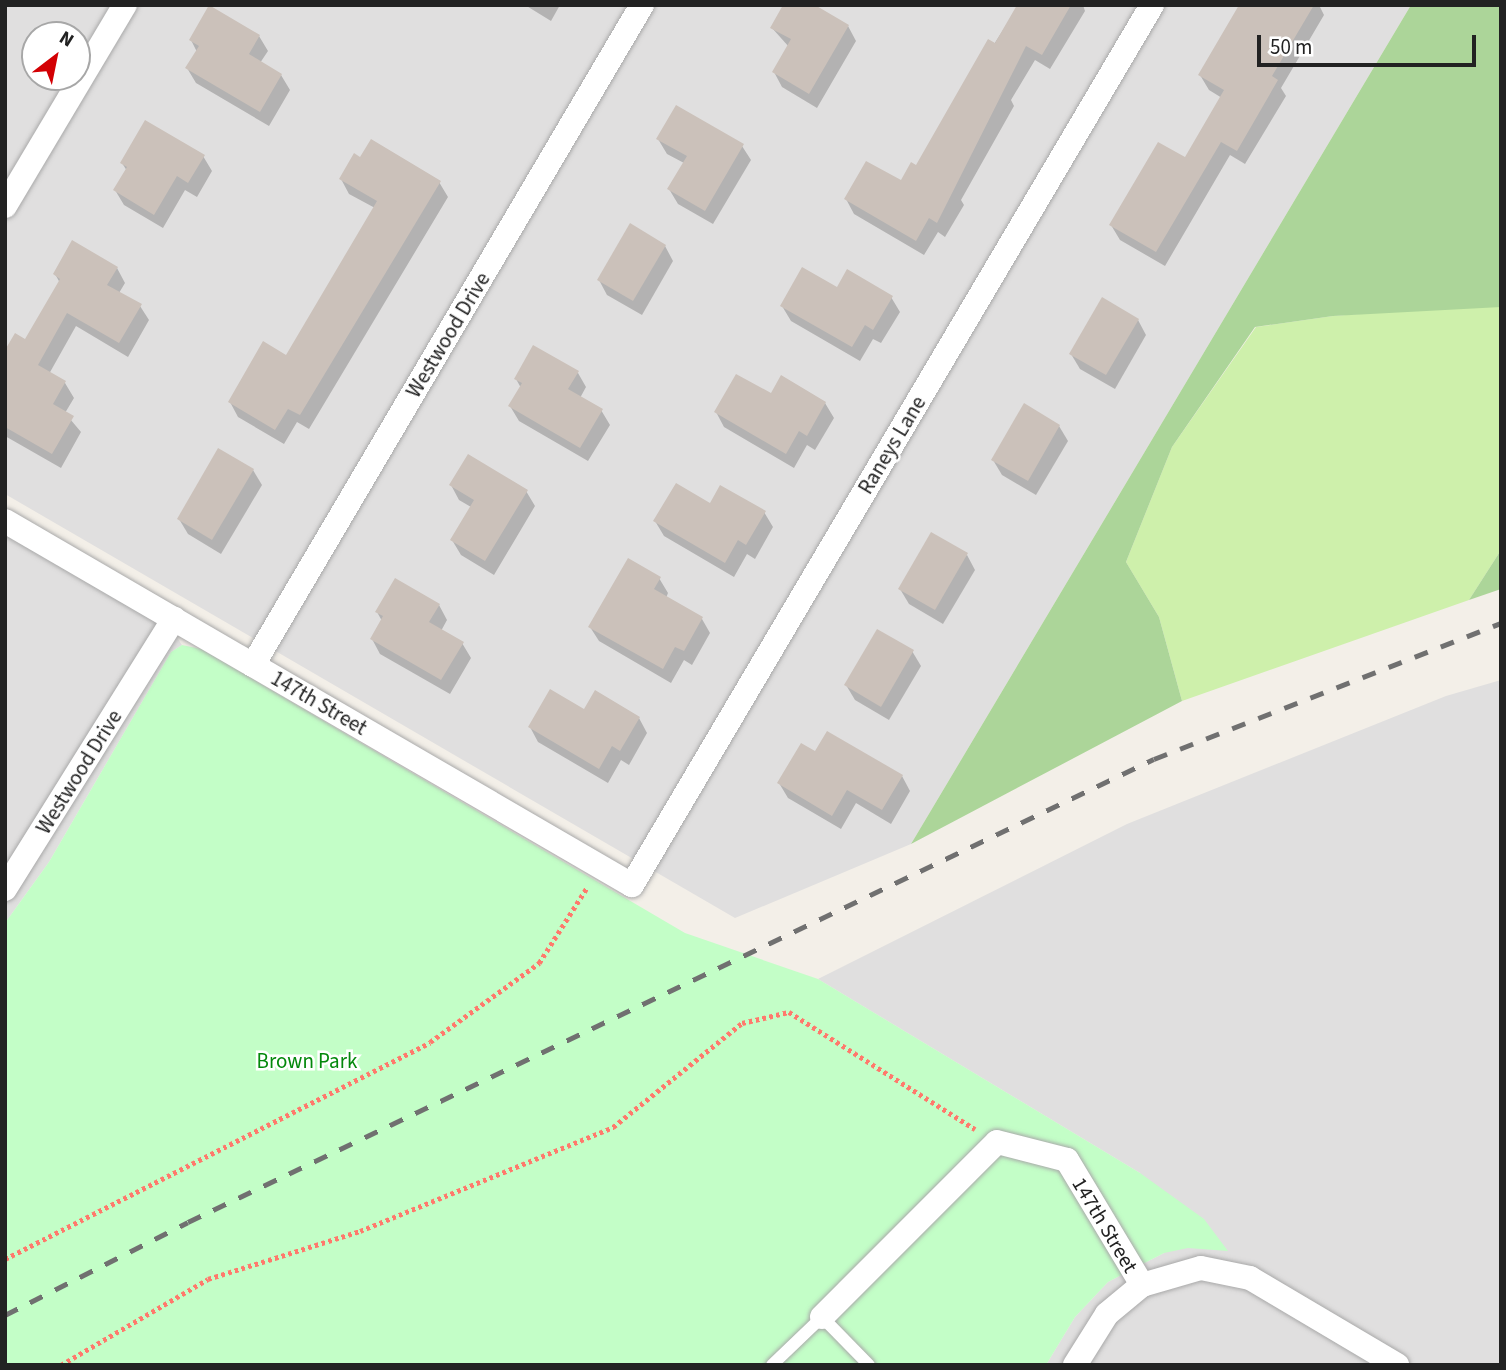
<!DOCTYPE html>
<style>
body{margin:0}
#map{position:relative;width:1506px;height:1370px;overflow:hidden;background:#f3efe8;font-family:"Source Sans 3",sans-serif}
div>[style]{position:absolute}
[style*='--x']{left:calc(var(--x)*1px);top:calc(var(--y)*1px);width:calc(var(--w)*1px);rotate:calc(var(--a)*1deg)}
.residential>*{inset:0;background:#e0dfdf}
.grass>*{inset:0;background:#cef0ab}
.forest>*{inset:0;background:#acd599}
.park>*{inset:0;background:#c3fec7}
.shadow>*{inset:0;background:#0003}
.building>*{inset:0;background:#cbc1ba}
.path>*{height:4.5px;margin-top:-2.25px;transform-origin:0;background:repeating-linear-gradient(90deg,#ff796c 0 3.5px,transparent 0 7px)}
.roads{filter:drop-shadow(0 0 2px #a9a9a9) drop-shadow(0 0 2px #a9a9a9)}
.service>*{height:12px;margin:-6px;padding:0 6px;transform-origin:6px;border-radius:6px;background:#fff}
.minor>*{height:24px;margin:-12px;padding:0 12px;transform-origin:12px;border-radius:12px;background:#fff}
.rail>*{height:5px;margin-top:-2.5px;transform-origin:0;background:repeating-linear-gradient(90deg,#707070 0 14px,transparent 0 28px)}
span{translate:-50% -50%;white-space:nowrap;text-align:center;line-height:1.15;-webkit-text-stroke:5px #fff;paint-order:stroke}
.street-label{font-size:21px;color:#222}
.park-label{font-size:21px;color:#03880b}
.frame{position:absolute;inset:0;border:7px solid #222;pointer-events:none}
.north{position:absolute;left:21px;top:21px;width:70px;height:70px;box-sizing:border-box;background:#fff;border:2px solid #a7a7a7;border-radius:50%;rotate:32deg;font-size:19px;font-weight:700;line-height:28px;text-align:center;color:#222}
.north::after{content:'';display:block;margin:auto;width:24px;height:32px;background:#d30004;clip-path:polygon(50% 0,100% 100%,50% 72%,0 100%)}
.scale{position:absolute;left:1257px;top:35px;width:219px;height:32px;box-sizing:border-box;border:4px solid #222;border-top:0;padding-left:9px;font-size:21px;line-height:24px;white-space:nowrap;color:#222;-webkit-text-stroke:5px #fff;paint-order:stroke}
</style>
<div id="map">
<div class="residential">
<i style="clip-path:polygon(evenodd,5px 5px,1411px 5px,911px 844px,735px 918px,5px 494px,5px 5px,35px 35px,77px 35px,77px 77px,35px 77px,35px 35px)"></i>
<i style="clip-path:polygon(5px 525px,158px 610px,182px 645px,171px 652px,49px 862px,5px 923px)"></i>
<i style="clip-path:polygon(1501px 680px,1501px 1365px,1046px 1365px,1075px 1317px,1108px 1282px,1164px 1253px,1140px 1173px,818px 979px,1127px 824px,1446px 696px)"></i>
</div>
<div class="grass">
<i style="clip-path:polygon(1465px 306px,1501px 307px,1501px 550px,1469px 600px,1182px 701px,1159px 617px,1126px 562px,1172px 447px,1256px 327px,1333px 316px)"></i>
</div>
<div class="forest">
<i style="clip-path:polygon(1411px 5px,1501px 5px,1501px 307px,1333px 316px,1255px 327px,1172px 447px,1126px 562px,1159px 617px,1182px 701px,911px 844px)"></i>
<i style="clip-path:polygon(1501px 550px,1501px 589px,1469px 600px)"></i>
</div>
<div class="park">
<i style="clip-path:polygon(182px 645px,201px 649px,685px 933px,818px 979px,1140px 1173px,1204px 1219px,1228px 1251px,1188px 1248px,1164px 1253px,1108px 1282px,1075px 1317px,1046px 1365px,5px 1365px,5px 923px,49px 862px,171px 652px)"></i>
</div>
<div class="shadow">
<i style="clip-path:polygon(525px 5px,560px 5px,551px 21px)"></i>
<i style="clip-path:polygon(1019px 5px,1083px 5px,1085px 11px,1050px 69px,1035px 60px,1011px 100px,1014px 106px,961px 200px,964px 205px,945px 237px,938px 232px,924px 255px,854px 214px,846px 199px,901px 183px,916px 167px)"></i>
<i style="clip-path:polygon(1241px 5px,1319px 5px,1324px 15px,1281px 88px,1286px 96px,1245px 164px,1230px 155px,1165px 266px,1120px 240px,1111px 225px,1185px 160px,1222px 98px,1209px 90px,1200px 75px)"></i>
<i style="clip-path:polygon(848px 26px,856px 41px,817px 108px,782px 87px,774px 72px,789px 47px,772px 28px)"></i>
<i style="clip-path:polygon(259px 36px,268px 51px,260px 63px,281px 75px,290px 90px,269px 126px,196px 83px,187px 68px,197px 52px,191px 40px)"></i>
<i style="clip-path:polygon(658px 139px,742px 146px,751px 160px,713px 224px,678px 204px,669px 189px,684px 163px,667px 154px)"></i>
<i style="clip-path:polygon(203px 156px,212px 171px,197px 197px,185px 190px,163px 228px,124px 205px,115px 190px,127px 171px,122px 163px)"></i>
<i style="clip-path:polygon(361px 159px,439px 182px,448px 197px,309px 429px,297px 422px,284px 444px,238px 417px,230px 402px,287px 357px,375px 208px,349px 194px,341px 179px)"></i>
<i style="clip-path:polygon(665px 246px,673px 261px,642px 315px,607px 295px,599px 280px)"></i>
<i style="clip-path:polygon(117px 268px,125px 283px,119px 293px,140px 306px,149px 320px,128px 357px,76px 326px,49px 374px,65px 383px,74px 398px,65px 413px,81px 432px,61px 468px,5px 436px,5px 354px,26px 341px,60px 283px,55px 274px)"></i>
<i style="clip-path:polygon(837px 289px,891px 297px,900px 312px,881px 343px,873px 339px,860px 361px,791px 321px,782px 306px)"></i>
<i style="clip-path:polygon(1138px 320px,1146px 335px,1115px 389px,1080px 369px,1071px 354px)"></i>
<i style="clip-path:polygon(578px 373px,586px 387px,580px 398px,601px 410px,610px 425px,588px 461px,519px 421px,510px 406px,521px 388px,516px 379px)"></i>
<i style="clip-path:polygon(771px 396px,825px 403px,834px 418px,815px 450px,807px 445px,794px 468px,724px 427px,716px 412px)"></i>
<i style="clip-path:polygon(1059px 426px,1068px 441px,1036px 495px,1002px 475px,993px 460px)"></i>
<i style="clip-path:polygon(253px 470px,262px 485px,221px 554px,188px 534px,179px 519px)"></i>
<i style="clip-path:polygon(451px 485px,526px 491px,535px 506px,494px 575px,461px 555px,452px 540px,471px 507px,459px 500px)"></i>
<i style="clip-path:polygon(711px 505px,764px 512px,773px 527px,755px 559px,747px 554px,734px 577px,664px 536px,655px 521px)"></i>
<i style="clip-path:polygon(967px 555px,975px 570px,943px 624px,909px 604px,900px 589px)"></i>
<i style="clip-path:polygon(659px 578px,668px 593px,666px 598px,702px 619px,710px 633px,692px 665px,684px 660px,671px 683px,599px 641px,590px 627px)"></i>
<i style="clip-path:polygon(439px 605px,447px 620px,441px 631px,462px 643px,471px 658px,450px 694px,380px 654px,372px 639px,382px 621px,377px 612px)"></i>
<i style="clip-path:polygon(912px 651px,921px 666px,889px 720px,855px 700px,846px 685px)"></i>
<i style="clip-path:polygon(585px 711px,639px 718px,647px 733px,629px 765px,621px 760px,608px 783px,538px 742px,530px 727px)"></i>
<i style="clip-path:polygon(816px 753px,902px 776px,910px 791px,891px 824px,856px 803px,841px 829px,788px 798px,779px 783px)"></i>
</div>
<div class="building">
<i style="clip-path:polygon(209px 5px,260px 35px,249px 54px,282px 74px,260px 112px,185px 68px,199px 46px,189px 40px)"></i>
<i style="clip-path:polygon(783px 5px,815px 5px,849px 25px,809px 94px,772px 72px,791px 39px,770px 28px)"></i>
<i style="clip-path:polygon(1017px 5px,1071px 5px,1042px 55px,1026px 46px,937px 223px,929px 218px,916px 241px,844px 199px,866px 161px,901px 180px,911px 162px,916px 165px,988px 39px,995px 43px)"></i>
<i style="clip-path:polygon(1239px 5px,1314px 5px,1272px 76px,1278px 80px,1237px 151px,1221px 142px,1156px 252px,1109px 225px,1158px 142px,1185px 157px,1224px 90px,1198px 75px)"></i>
<i style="clip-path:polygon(676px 105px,744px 144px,705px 211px,667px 189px,687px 156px,656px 139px)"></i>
<i style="clip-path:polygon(145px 120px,205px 155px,188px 183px,177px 176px,154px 215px,113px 190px,127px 167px,120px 163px)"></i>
<i style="clip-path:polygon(371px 139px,441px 181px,300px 415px,288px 409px,275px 430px,228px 402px,263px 341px,286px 355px,377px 201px,339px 179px,354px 153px,360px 157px)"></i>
<i style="clip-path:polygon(630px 223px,666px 245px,633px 301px,597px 280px)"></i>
<i style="clip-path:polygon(72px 240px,118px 267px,107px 285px,142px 304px,119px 343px,67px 313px,38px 365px,66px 381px,53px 404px,74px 416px,52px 454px,5px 427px,5px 350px,15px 333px,25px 339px,60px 279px,53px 274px)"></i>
<i style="clip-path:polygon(802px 267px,837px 287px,847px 269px,893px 296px,873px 330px,865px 325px,852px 347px,780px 306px)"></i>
<i style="clip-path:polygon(1102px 297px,1139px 319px,1106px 375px,1069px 354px)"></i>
<i style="clip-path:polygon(533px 345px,579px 371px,568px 389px,603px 409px,580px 448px,508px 406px,522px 383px,514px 379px)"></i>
<i style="clip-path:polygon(736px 374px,771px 393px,781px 375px,826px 402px,807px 436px,799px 431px,786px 454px,714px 412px)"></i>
<i style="clip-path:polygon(1024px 403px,1060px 425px,1028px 481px,991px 460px)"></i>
<i style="clip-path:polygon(218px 448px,254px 469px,212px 540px,177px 519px)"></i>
<i style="clip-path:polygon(468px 454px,528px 490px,485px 561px,450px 540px,474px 500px,449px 485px)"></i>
<i style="clip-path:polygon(676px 483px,710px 503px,720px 485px,766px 511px,746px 545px,738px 540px,725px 563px,653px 521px)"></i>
<i style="clip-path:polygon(931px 532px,968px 553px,935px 610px,898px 589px)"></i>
<i style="clip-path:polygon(628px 558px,661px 577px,654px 589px,703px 617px,684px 651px,675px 647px,663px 669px,588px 627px)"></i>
<i style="clip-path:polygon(395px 578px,440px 604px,429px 622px,464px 642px,441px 680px,370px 639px,383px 616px,375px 612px)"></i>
<i style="clip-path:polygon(877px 629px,914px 650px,881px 707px,844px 685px)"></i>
<i style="clip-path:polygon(550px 689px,584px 709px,595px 690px,640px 717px,620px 751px,612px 746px,599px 769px,528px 727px)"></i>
<i style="clip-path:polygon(827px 731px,903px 775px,882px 810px,847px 790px,832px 816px,777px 783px,801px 743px,815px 751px)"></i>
</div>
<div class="path">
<i style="--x:5;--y:1259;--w:477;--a:-27"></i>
<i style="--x:430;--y:1042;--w:135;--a:-35.9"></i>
<i style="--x:539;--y:963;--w:88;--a:-57.6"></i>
<i style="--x:61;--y:1365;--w:170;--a:-30.3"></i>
<i style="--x:208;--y:1279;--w:159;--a:-17.5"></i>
<i style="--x:360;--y:1231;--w:274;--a:-22.3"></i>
<i style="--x:613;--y:1127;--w:166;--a:-38.9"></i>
<i style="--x:742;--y:1023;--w:48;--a:-13.2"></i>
<i style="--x:789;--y:1012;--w:220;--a:32.2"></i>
</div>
<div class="roads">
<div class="service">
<i style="--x:772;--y:1365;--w:69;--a:-43.8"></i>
<i style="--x:822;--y:1317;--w:67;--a:45.6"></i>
</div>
<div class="minor">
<i style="--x:5;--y:206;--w:234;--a:-59.2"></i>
<i style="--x:5;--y:521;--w:725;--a:30.14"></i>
<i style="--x:632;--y:885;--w:1022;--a:-59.42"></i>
<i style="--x:253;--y:665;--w:766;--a:-59.49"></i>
<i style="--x:5;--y:889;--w:319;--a:-58"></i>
<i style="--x:822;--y:1317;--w:247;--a:-45"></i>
<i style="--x:997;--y:1142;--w:72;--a:14.4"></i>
<i style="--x:1067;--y:1160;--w:146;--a:59"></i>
<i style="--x:1075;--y:1365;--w:60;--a:-57.9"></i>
<i style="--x:1107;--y:1314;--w:45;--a:-39.6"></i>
<i style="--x:1142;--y:1285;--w:61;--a:-16.1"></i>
<i style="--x:1201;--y:1268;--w:50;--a:11.5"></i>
<i style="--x:1250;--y:1278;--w:171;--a:30.6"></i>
</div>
</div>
<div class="rail">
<i style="--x:5;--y:1315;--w:205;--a:-26.9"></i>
<i style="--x:188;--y:1222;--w:1071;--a:-25.61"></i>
<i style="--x:1154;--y:759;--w:373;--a:-21.4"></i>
</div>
<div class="street-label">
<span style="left:448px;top:335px;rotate:-59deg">Westwood Drive</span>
<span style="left:892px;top:445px;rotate:-59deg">Raneys Lane</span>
<span style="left:319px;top:703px;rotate:30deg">147th Street</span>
<span style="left:79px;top:772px;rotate:-58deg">Westwood Drive</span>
<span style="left:1105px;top:1225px;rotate:59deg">147th Street</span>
</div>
<div class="park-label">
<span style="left:307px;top:1061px">Brown Park</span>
</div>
<div class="frame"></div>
<div class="north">N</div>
<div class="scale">50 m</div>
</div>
